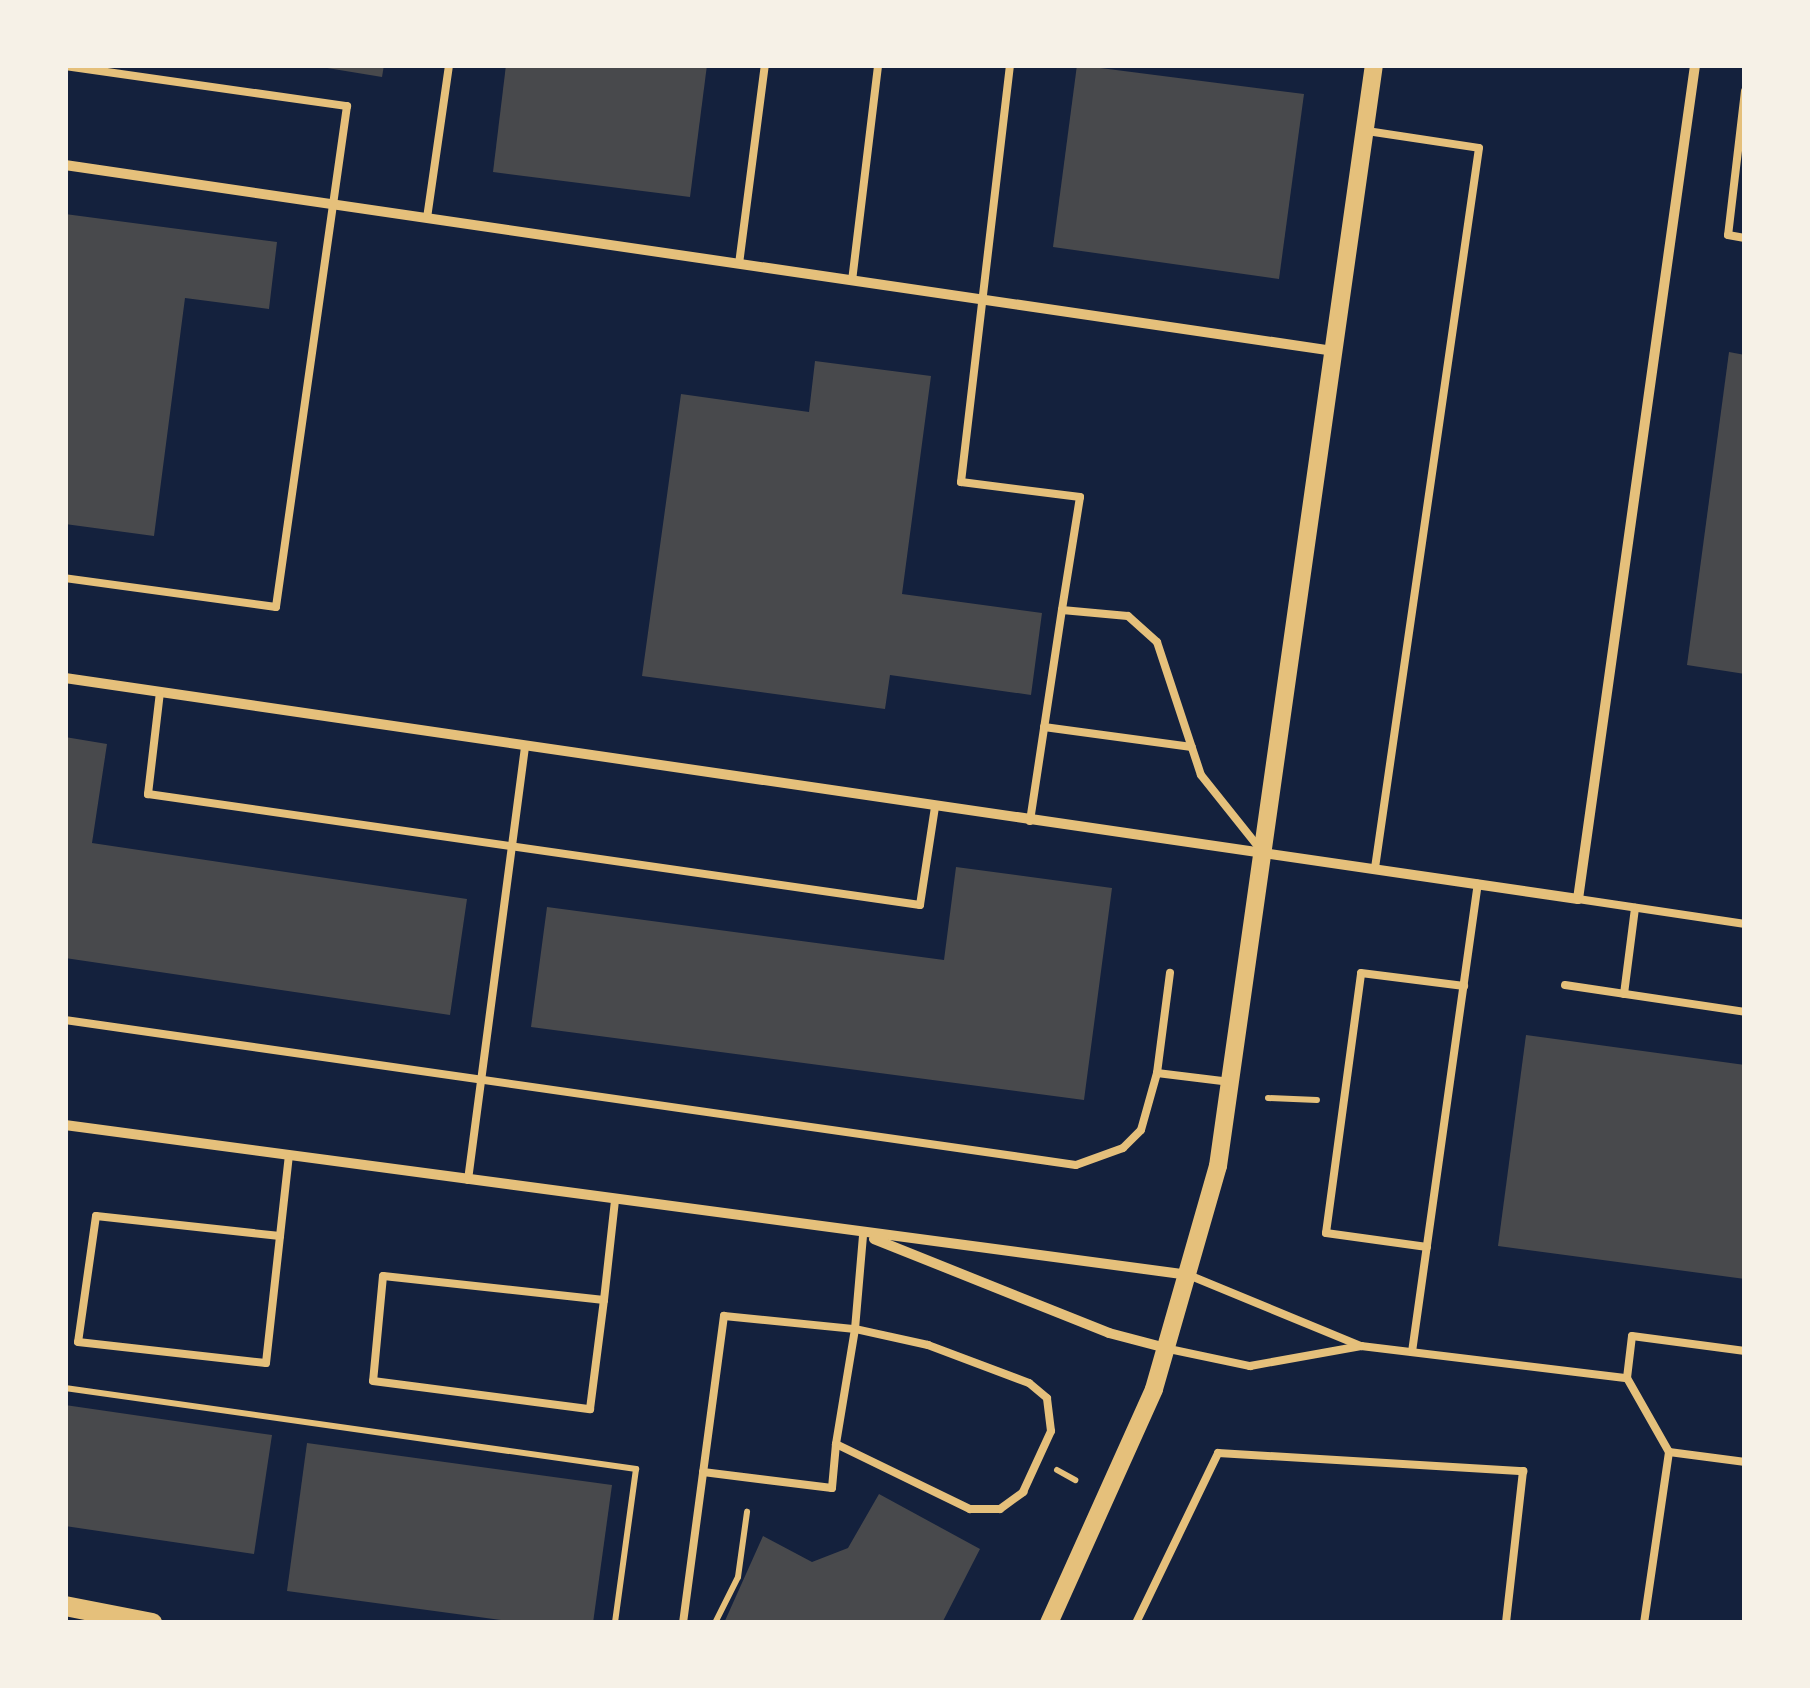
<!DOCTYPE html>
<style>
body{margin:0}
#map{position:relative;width:1810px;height:1688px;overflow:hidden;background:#14213d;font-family:Jost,sans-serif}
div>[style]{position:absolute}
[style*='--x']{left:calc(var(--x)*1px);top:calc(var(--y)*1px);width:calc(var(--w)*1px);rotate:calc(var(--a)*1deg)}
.building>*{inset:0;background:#48494c}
.path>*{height:6px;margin:-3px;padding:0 3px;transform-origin:3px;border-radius:3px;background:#e5c07b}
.service>*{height:8px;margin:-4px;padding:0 4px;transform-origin:4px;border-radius:4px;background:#e5c07b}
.minor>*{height:10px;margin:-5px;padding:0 5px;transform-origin:5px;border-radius:5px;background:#e5c07b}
.tertiary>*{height:18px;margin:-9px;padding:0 9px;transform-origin:9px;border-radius:9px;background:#e5c07b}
.secondary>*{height:20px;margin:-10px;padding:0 10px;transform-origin:10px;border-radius:10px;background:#e5c07b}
span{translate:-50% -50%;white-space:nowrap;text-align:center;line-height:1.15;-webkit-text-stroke:10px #f6f1e7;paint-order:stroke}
.frame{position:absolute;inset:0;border:68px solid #f6f1e7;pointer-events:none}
</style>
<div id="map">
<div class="building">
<i style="clip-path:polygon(309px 65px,384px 65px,382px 77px)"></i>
<i style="clip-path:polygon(506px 65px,707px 65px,690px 197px,493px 172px)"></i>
<i style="clip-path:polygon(1077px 65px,1304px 94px,1279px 279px,1053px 247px)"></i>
<i style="clip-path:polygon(65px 214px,277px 242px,269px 309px,185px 298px,154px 536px,65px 524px)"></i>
<i style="clip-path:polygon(1729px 352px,1745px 355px,1745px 674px,1687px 665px)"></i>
<i style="clip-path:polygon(815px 361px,931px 376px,902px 594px,1042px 613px,1031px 695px,890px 675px,885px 709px,642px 676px,681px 394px,809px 412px)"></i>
<i style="clip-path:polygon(65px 737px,107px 744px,92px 843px,467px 899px,450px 1015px,65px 958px)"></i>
<i style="clip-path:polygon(956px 867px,1112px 888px,1084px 1100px,531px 1027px,547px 907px,944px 960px)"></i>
<i style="clip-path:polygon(1526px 1035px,1745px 1065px,1745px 1279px,1498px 1246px)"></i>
<i style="clip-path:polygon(65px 1405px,272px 1435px,254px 1554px,65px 1526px)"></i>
<i style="clip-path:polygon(307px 1443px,612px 1485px,593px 1623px,523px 1623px,287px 1591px)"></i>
<i style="clip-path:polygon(879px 1494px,980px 1549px,942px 1623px,724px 1623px,763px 1536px,812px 1562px,848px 1548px)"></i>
</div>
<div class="path">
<i style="--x:1268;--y:1098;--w:49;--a:2.3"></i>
<i style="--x:65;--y:1388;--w:577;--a:8.07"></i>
<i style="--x:636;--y:1469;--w:155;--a:97.8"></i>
<i style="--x:1057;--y:1470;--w:21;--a:29"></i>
<i style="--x:715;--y:1623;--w:51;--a:-63.4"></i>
<i style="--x:738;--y:1577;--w:66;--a:-82.1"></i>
</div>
<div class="service">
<i style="--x:1010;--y:65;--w:420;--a:96.7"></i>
<i style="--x:961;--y:482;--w:120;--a:7.2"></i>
<i style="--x:1080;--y:497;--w:114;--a:99.1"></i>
<i style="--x:65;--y:66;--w:285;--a:8.1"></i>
<i style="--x:347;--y:106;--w:506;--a:98.07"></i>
<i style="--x:276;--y:607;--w:213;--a:-172.2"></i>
<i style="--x:1745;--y:91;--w:145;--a:96.7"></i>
<i style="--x:1728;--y:235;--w:17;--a:10"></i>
<i style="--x:1367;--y:131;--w:113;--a:8.6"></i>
<i style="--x:1479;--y:148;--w:727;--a:98.22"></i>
<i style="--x:427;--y:218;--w:155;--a:-81.8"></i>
<i style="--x:739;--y:264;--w:201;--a:-82.6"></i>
<i style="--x:852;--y:281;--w:218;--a:-83.1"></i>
<i style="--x:160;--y:692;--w:103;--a:96.7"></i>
<i style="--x:148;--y:794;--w:780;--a:8.18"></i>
<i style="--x:920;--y:905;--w:99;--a:-81.3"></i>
<i style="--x:1044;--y:727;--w:149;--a:7.7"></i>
<i style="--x:1030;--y:821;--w:213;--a:-81.4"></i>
<i style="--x:1062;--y:610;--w:66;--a:5.2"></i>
<i style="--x:1128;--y:616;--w:39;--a:42"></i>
<i style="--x:1157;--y:642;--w:140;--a:71.7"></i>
<i style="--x:1201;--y:775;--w:95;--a:51.4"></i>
<i style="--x:1578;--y:899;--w:169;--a:8.5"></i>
<i style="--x:1565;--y:985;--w:182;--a:8.5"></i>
<i style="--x:1624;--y:994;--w:87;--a:-82.7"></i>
<i style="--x:65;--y:1020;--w:1021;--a:8.16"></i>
<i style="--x:1076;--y:1165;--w:50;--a:-19.9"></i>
<i style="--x:1123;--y:1148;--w:25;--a:-45"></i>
<i style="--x:1141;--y:1130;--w:59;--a:-74.3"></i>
<i style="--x:1157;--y:1073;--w:74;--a:7"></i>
<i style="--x:1157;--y:1073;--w:101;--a:-82.6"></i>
<i style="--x:468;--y:1180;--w:438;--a:-82.5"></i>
<i style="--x:280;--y:1236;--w:185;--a:-173.8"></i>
<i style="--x:96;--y:1216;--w:127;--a:98.1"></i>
<i style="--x:78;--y:1342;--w:189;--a:6.4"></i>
<i style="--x:266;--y:1363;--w:208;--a:-83.7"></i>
<i style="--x:1427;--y:1247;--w:102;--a:-172.1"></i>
<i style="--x:1326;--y:1233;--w:262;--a:-82.3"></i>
<i style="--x:1361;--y:973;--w:104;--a:7.2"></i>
<i style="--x:1191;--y:1276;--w:184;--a:22.4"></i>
<i style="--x:1361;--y:1346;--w:268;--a:6.9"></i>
<i style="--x:1627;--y:1378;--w:85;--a:60.4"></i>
<i style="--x:1669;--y:1452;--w:173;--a:98.3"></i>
<i style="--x:604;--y:1300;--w:222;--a:-173.8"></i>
<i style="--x:383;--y:1276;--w:105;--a:95.4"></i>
<i style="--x:373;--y:1381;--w:219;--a:7.4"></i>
<i style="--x:590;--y:1409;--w:110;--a:-82.7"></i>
<i style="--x:604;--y:1300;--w:100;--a:-83.7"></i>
<i style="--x:1169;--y:1349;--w:83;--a:11.9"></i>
<i style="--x:1250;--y:1366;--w:113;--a:-10.2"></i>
<i style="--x:1412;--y:1352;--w:473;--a:-82"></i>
<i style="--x:1627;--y:1378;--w:42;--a:-83.2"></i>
<i style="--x:1632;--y:1336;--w:114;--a:7.6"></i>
<i style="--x:1669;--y:1452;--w:77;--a:7.5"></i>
<i style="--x:703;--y:1472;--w:130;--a:7.1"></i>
<i style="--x:832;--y:1488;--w:44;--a:-84.8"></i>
<i style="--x:683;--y:1623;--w:310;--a:-82.4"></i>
<i style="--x:724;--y:1316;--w:132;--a:5.7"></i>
<i style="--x:855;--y:1329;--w:117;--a:99.4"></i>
<i style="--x:836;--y:1444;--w:149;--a:25.9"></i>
<i style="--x:970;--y:1509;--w:30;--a:0"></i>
<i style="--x:1000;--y:1509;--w:29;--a:-36"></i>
<i style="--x:1023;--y:1492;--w:67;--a:-65.3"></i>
<i style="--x:1051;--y:1431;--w:33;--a:-97"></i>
<i style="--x:1047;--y:1398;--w:23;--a:-140"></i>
<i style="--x:1029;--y:1383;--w:108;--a:-159.4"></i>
<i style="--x:928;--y:1345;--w:75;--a:-167.6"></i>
<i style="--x:855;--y:1329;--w:94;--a:-85.1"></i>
<i style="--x:1136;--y:1623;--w:189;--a:-64.2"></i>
<i style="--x:1218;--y:1453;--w:306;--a:3.4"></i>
<i style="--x:1523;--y:1471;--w:153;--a:96.4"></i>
</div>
<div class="minor">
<i style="--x:65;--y:165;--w:1283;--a:8.34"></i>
<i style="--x:65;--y:678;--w:1529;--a:8.31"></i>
<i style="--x:1578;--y:899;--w:842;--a:-82.01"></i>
<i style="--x:65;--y:1125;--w:1134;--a:7.6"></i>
<i style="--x:874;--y:1239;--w:253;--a:21.8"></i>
<i style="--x:1109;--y:1333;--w:59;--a:14.7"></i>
</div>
<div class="tertiary">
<i style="--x:1049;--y:1623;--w:256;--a:-65.8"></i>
<i style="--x:1154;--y:1389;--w:232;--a:-74"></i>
<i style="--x:1218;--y:1166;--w:1112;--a:-81.94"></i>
</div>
<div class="secondary">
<i style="--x:65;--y:1606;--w:89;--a:11.1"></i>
</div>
<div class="frame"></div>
</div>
